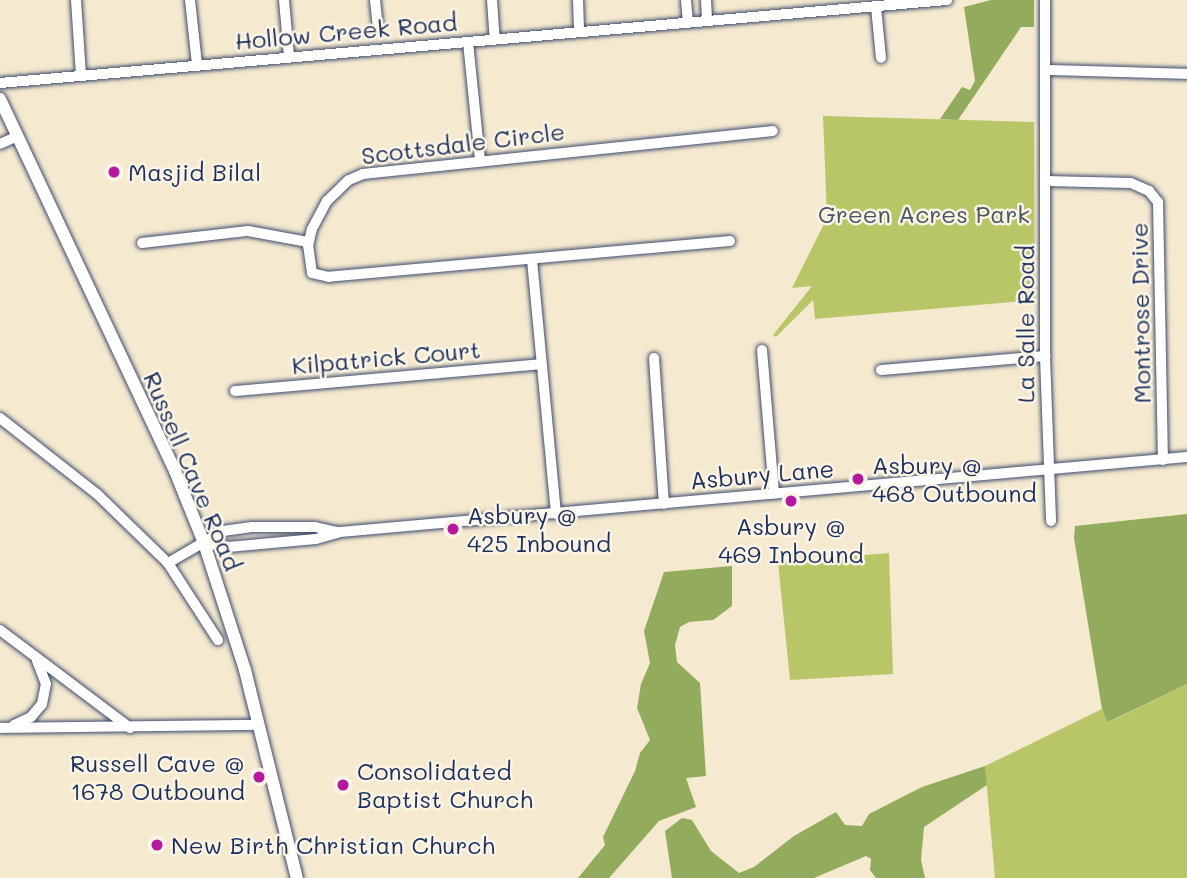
<!DOCTYPE html>
<style>
body{margin:0}
#map{position:relative;width:1187px;height:878px;overflow:hidden;background:#f5e9cf;font-family:Mali,sans-serif}
div>[style]{position:absolute}
[style*='--x']{left:calc(var(--x)*1px);top:calc(var(--y)*1px);width:calc(var(--w)*1px);rotate:calc(var(--a)*1deg)}
.green>*{inset:0;background:#b9c668}
.forest>*{inset:0;background:#92ab5c}
.roads{filter:drop-shadow(0 0 2px #3c4b6f) drop-shadow(0 0 2px #3c4b6f)}
.minor>*{height:10px;margin:-5px;padding:0 5px;transform-origin:5px;border-radius:5px;background:#fff}
.major>*{height:12px;margin:-6px;padding:0 6px;transform-origin:6px;border-radius:6px;background:#fff}
.dots>*{width:19px;height:19px;translate:-50% -50%;box-sizing:border-box;border:4px solid #fcf5e5;border-radius:50%}
span{translate:-50% -50%;white-space:nowrap;text-align:center;line-height:1.15;-webkit-text-stroke:5px #fcf5e5;paint-order:stroke}
.street-label{font-size:24px;color:#1b2f5e}
.poi-label{font-size:24px;color:#1b2f5e}
.left{translate:0 -50%;text-align:left}
.right{translate:-100% -50%;text-align:right}
.park-label{font-size:24px;color:#425560}
</style>
<div id="map">
<div class="green">
<i style="clip-path:polygon(823px 116px,1034px 122px,1035px 300px,815px 319px,813px 300px,776px 337px,773px 335px,812px 286px,792px 288px,827px 218px)"></i>
<i style="clip-path:polygon(889px 553px,893px 674px,790px 680px,778px 562px)"></i>
<i style="clip-path:polygon(1187px 684px,1187px 878px,995px 878px,985px 766px,1102px 709px,1109px 722px)"></i>
</div>
<div class="forest">
<i style="clip-path:polygon(991px 0,1034px 0,1034px 27px,1021px 27px,958px 120px,940px 119px,962px 87px,970px 90px,975px 81px,964px 7px)"></i>
<i style="clip-path:polygon(1187px 514px,1187px 684px,1108px 722px,1102px 709px,1074px 538px,1075px 526px)"></i>
<i style="clip-path:polygon(732px 566px,732px 606px,713px 620px,689px 622px,680px 627px,675px 645px,677px 662px,700px 683px,706px 776px,686px 778px,696px 807px,659px 821px,609px 878px,578px 878px,605px 845px,603px 837px,635px 771px,640px 753px,650px 740px,637px 708px,641px 684px,650px 663px,644px 631px,664px 572px)"></i>
<i style="clip-path:polygon(985px 766px,987px 785px,924px 827px,921px 860px,925px 878px,876px 878px,870px 870px,871px 859px,866px 856px,814px 878px,672px 878px,665px 831px,682px 818px,692px 820px,711px 851px,739px 873px,754px 867px,794px 836px,836px 812px,845px 825px,862px 826px,869px 814px,922px 787px)"></i>
</div>
<div class="roads">
<div class="minor">
<i style="--x:76;--y:0;--w:75;--a:86.2"></i>
<i style="--x:190;--y:0;--w:64;--a:83.8"></i>
<i style="--x:284;--y:0;--w:56;--a:84.9"></i>
<i style="--x:375;--y:0;--w:28;--a:84"></i>
<i style="--x:492;--y:0;--w:39;--a:86"></i>
<i style="--x:578;--y:0;--w:32;--a:88"></i>
<i style="--x:686;--y:0;--w:23;--a:85"></i>
<i style="--x:706;--y:0;--w:21;--a:87"></i>
<i style="--x:1045;--y:0;--w:356;--a:90"></i>
<i style="--x:1045;--y:356;--w:165;--a:87.9"></i>
<i style="--x:876;--y:7;--w:51;--a:84.4"></i>
<i style="--x:468;--y:42;--w:119;--a:84.2"></i>
<i style="--x:1046;--y:70;--w:141;--a:1.6"></i>
<i style="--x:0;--y:83;--w:951;--a:-5.01"></i>
<i style="--x:0;--y:144;--w:17;--a:-24"></i>
<i style="--x:1046;--y:181;--w:85;--a:1.3"></i>
<i style="--x:1131;--y:183;--w:20;--a:24"></i>
<i style="--x:1149;--y:191;--w:14;--a:51"></i>
<i style="--x:1158;--y:202;--w:258;--a:88.9"></i>
<i style="--x:730;--y:241;--w:403;--a:174.9"></i>
<i style="--x:329;--y:277;--w:17;--a:-167"></i>
<i style="--x:312;--y:273;--w:27;--a:-98"></i>
<i style="--x:308;--y:246;--w:17;--a:-77"></i>
<i style="--x:312;--y:229;--w:32;--a:-62"></i>
<i style="--x:327;--y:201;--w:30;--a:-44"></i>
<i style="--x:349;--y:180;--w:15;--a:-23"></i>
<i style="--x:363;--y:174;--w:412;--a:-6"></i>
<i style="--x:142;--y:243;--w:107;--a:-6.5"></i>
<i style="--x:248;--y:231;--w:61;--a:10.4"></i>
<i style="--x:532;--y:260;--w:255;--a:84.6"></i>
<i style="--x:762;--y:350;--w:144;--a:85.2"></i>
<i style="--x:654;--y:358;--w:146;--a:86.1"></i>
<i style="--x:881;--y:370;--w:165;--a:-4.9"></i>
<i style="--x:235;--y:391;--w:307;--a:-5"></i>
<i style="--x:0;--y:418;--w:123;--a:38.1"></i>
<i style="--x:97;--y:494;--w:99;--a:44.2"></i>
<i style="--x:168;--y:563;--w:92;--a:57"></i>
<i style="--x:204;--y:543;--w:24;--a:9"></i>
<i style="--x:228;--y:547;--w:88;--a:-5.2"></i>
<i style="--x:316;--y:539;--w:25;--a:-16"></i>
<i style="--x:340;--y:532;--w:850;--a:-5.06"></i>
<i style="--x:168;--y:563;--w:64;--a:-30.2"></i>
<i style="--x:223;--y:531;--w:29;--a:-8"></i>
<i style="--x:252;--y:527;--w:63;--a:0"></i>
<i style="--x:315;--y:527;--w:23;--a:13"></i>
<i style="--x:0;--y:630;--w:163;--a:37"></i>
<i style="--x:14;--y:725;--w:19;--a:-25"></i>
<i style="--x:31;--y:717;--w:17;--a:-50"></i>
<i style="--x:42;--y:704;--w:20;--a:-79"></i>
<i style="--x:46;--y:684;--w:26;--a:-111"></i>
<i style="--x:0;--y:728;--w:258;--a:-0.7"></i>
</div>
<div class="major">
<i style="--x:0;--y:99;--w:411;--a:64.8"></i>
<i style="--x:175;--y:471;--w:78;--a:68.1"></i>
<i style="--x:204;--y:543;--w:133;--a:72.1"></i>
<i style="--x:245;--y:670;--w:214;--a:76"></i>
</div>
</div>
<div class="dots">
<i style="left:114px;top:172px;background:#b5179e"></i>
<i style="left:858px;top:479px;background:#b5179e"></i>
<i style="left:791px;top:501px;background:#b5179e"></i>
<i style="left:453px;top:529px;background:#b5179e"></i>
<i style="left:259px;top:777px;background:#b5179e"></i>
<i style="left:343px;top:785px;background:#b5179e"></i>
<i style="left:157px;top:845px;background:#b5179e"></i>
</div>
<div class="street-label">
<span style="left:346px;top:31px;rotate:-5deg">Hollow Creek Road</span>
<span style="left:463px;top:143px;rotate:-7deg">Scottsdale Circle</span>
<span style="left:1140px;top:313px;rotate:-91deg">Montrose Drive</span>
<span style="left:1025px;top:324px;rotate:-90deg">La Salle Road</span>
<span style="left:386px;top:357px;rotate:-5deg">Kilpatrick Court</span>
<span style="left:193px;top:471px;rotate:67deg">Russell Cave Road</span>
<span style="left:762px;top:474px;rotate:-5deg">Asbury Lane</span>
</div>
<div class="poi-label">
<span class="left" style="left:128px;top:172px">Masjid Bilal</span>
<span class="left" style="left:872px;top:479px">Asbury @<br>468 Outbound</span>
<span class="left" style="left:467px;top:529px">Asbury @<br>425 Inbound</span>
<span style="left:791px;top:540px">Asbury @<br>469 Inbound</span>
<span class="right" style="left:245px;top:777px">Russell Cave @<br>1678 Outbound</span>
<span class="left" style="left:357px;top:785px">Consolidated<br>Baptist Church</span>
<span class="left" style="left:171px;top:845px">New Birth Christian Church</span>
</div>
<div class="park-label">
<span style="left:924px;top:214px">Green Acres Park</span>
</div>
</div>
